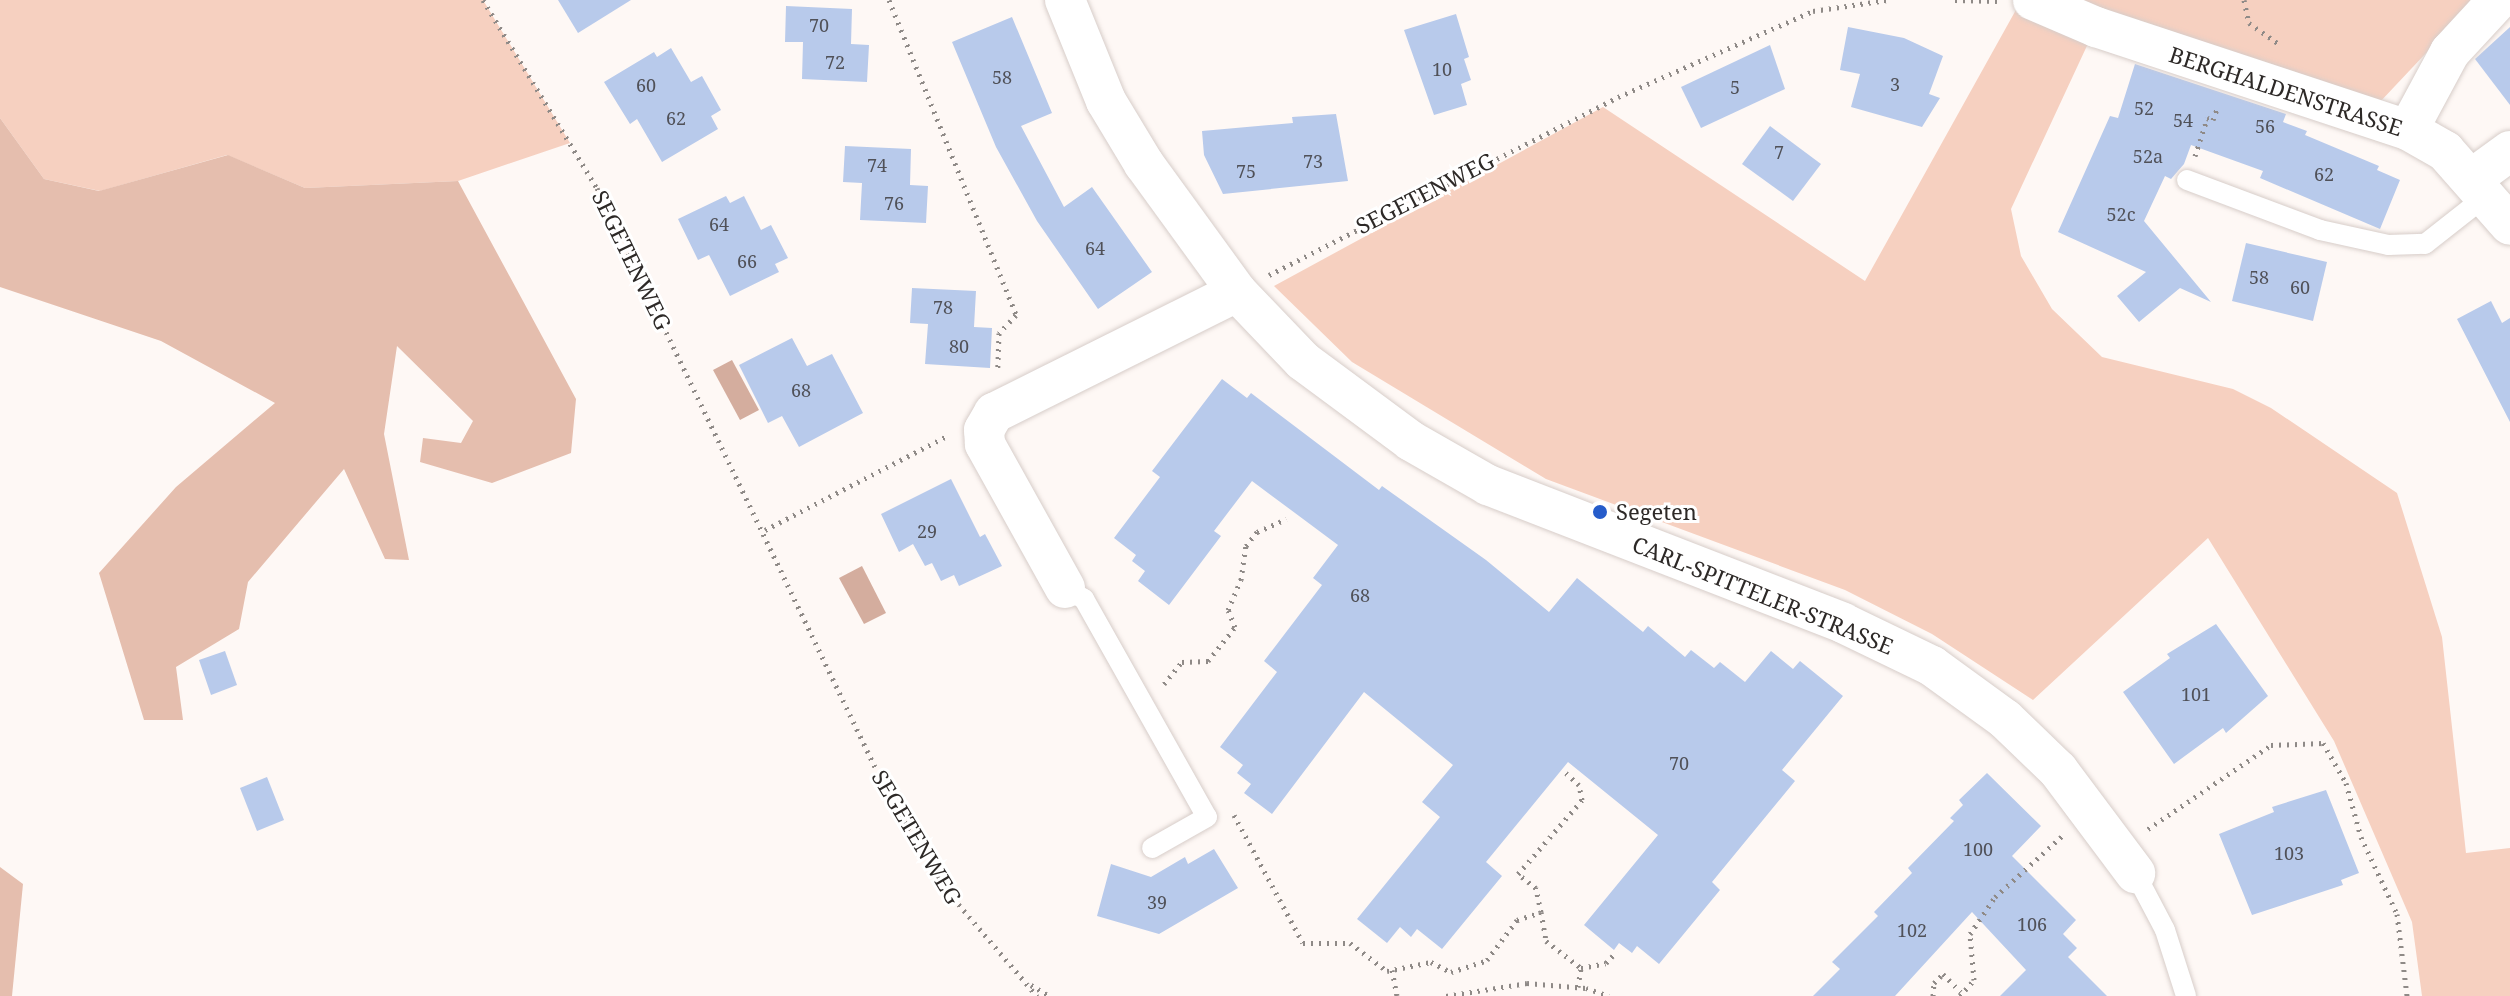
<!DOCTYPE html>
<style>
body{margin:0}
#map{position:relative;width:2510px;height:996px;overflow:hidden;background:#fef8f5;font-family:"Noto Serif",serif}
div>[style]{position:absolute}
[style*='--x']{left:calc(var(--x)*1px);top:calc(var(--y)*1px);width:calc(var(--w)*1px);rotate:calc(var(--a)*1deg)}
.green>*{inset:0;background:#f6d0c0}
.forest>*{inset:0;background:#e5beae}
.water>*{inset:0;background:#d4ad9e}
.building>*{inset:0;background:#b8caeb}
.path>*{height:5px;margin-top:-2.5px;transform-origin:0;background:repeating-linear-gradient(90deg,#8f8a87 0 2px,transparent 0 8px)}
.roads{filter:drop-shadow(0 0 2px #d7cdc9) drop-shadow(0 0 2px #d7cdc9)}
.service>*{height:20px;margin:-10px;padding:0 10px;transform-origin:10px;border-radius:10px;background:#fff}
.minor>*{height:40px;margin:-20px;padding:0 20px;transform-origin:20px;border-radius:20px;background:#fff}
.dots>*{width:22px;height:22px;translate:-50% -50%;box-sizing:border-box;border:4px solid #fff;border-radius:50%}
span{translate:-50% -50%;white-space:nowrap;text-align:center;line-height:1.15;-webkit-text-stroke:6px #fff;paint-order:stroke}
.number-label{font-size:18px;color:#505158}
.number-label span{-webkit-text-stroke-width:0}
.street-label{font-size:22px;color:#2d2927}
.poi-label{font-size:22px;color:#2d2927}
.left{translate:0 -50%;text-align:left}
</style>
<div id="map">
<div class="green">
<i style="clip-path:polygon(0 0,483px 0,570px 143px,458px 181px,305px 188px,227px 155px,100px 191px,44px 179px,0 118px)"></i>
<i style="clip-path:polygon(2077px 0,2476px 0,2379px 103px)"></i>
<i style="clip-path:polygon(2017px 8px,2092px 35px,2011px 209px,2021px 256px,2052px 309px,2102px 357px,2233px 389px,2271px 408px,2397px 493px,2442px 637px,2466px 853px,2510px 848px,2510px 996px,2422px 996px,2412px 922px,2334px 741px,2208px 538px,2033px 700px,1932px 634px,1845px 590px,1546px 479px,1352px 362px,1274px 286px,1603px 107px,1865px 281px)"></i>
</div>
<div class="forest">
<i style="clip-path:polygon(0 118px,44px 179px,99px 191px,228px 155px,305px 188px,458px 181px,576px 399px,571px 453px,492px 483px,420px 462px,423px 438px,461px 443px,473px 421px,397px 346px,384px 434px,409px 560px,385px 559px,344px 469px,248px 582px,239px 629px,176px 667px,183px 720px,144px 720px,99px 573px,176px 487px,275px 403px,161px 341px,0 287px)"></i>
<i style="clip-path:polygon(0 867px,23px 884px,12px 996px,0 996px)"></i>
</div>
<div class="water">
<i style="clip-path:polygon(732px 360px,759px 410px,740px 420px,713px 370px)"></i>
<i style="clip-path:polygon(862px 566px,886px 613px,864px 624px,839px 578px)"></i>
</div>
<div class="building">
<i style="clip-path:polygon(558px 0,631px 0,578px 33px)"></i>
<i style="clip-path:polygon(786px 6px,852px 9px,851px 44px,869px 45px,867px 82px,802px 79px,803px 42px,785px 42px)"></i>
<i style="clip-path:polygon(1456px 14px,1469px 57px,1464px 59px,1471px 80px,1461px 84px,1467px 105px,1434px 115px,1404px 30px)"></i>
<i style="clip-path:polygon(1012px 17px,1052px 113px,1021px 126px,1064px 207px,1092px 187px,1152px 272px,1098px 309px,1037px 221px,996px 147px,952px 42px)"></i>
<i style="clip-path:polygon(1848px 27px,1904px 38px,1943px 56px,1929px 94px,1940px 98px,1922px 127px,1851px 107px,1860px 74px,1840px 70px)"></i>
<i style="clip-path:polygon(2510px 27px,2510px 105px,2475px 59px)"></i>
<i style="clip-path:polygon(1770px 45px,1785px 89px,1701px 128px,1681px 87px)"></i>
<i style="clip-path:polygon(671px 48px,691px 82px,702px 76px,721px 110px,711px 116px,718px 129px,662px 162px,637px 119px,630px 124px,604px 82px,654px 52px,657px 57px)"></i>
<i style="clip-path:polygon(2135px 64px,2286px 114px,2283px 122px,2307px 131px,2305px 135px,2379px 166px,2377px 170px,2400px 180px,2380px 229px,2260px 178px,2263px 171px,2191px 145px,2184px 164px,2171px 179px,2165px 176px,2144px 221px,2211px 302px,2180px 288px,2139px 322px,2117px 296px,2146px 272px,2058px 232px,2110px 116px,2118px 118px)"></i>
<i style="clip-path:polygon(1336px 114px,1348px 181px,1223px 194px,1204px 155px,1202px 131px,1293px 123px,1292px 117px)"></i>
<i style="clip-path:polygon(1770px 126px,1821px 164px,1793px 201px,1742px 164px)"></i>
<i style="clip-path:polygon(845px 146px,911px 149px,910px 185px,928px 186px,926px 223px,860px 220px,862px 183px,843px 182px)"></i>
<i style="clip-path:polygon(726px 196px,730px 203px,744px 196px,761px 230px,771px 225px,788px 258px,775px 264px,779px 272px,730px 296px,709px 255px,698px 260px,678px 219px)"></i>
<i style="clip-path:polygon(2246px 243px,2327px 262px,2313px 321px,2232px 301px)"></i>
<i style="clip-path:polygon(912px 288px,976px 291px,974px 327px,992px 328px,990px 368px,925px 364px,928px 324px,910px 323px)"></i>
<i style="clip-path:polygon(2491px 301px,2502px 323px,2510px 318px,2510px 422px,2457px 319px)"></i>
<i style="clip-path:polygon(792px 338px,807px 366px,832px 354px,863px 413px,799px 447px,782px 416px,768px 423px,739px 365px)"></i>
<i style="clip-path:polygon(1222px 379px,1247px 398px,1251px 393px,1379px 490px,1382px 486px,1486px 560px,1549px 612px,1577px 578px,1643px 632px,1648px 626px,1685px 657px,1691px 650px,1714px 668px,1720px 662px,1745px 682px,1771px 651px,1793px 669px,1800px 661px,1843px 696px,1782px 770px,1795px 781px,1712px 882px,1720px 890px,1659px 964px,1637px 946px,1632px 953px,1619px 943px,1614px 950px,1584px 925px,1658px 835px,1568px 762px,1486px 862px,1502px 876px,1442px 949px,1417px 929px,1411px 937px,1400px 927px,1387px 943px,1357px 919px,1440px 817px,1422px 802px,1453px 765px,1364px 692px,1272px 814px,1244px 793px,1251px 784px,1237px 773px,1243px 765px,1220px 747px,1277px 672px,1264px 661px,1322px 585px,1313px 578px,1338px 545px,1252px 481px,1214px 531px,1221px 536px,1169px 605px,1138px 581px,1145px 571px,1132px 561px,1136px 555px,1114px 538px,1160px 477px,1152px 471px)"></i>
<i style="clip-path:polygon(951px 479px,980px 537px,985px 534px,1002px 566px,959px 586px,954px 575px,941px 581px,932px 563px,925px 566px,913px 544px,899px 552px,881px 514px)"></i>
<i style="clip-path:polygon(2216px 624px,2268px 696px,2226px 733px,2223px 728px,2174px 764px,2123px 692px,2170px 658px,2167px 654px)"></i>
<i style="clip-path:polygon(225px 651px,237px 685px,211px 695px,199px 660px)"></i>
<i style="clip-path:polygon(1987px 773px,2041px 826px,2012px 856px,2076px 920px,2063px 934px,2077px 948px,2068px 957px,2107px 996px,2000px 996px,2026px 970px,1972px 912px,1895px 996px,1813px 996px,1840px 969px,1832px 962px,1878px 916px,1874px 912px,1912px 873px,1908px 868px,1954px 821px,1950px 818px,1963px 805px,1959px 800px)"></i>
<i style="clip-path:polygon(267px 777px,284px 820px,257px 831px,240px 788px)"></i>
<i style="clip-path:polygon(2326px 790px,2359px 873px,2341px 880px,2343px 885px,2252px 915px,2219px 834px,2274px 812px,2272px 807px)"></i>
<i style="clip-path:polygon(1214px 849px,1238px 888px,1159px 934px,1097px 916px,1111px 864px,1151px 877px,1185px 857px,1188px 864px)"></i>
</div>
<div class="path">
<i style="--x:483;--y:0;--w:220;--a:58.8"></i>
<i style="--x:597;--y:188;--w:672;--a:64.35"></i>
<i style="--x:888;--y:794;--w:107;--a:59.1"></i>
<i style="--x:943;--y:886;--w:145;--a:49.5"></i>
<i style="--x:889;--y:0;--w:340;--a:68"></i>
<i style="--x:1016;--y:315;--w:25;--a:133"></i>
<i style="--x:999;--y:333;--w:35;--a:92"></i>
<i style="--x:1955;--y:0;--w:42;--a:1.4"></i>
<i style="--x:2244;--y:0;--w:24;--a:78"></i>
<i style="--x:2249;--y:23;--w:37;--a:35"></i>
<i style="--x:2195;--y:156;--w:40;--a:-72"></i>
<i style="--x:2207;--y:118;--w:6;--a:18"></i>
<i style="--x:2213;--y:120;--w:15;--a:-70"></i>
<i style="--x:1269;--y:275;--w:392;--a:-27"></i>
<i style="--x:1618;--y:97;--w:213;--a:-23.8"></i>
<i style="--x:1813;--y:11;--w:75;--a:-8.5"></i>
<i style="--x:765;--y:530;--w:207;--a:-27.3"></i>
<i style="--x:1164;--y:684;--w:28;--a:-51"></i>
<i style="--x:1182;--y:662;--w:26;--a:-2"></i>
<i style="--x:1208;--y:661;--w:43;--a:-51.5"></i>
<i style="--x:1235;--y:627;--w:18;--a:-112"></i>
<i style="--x:1228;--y:610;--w:33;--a:-67"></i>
<i style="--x:1241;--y:580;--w:34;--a:-82"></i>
<i style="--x:1246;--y:546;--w:18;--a:-52"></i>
<i style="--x:1257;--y:532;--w:32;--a:-24"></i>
<i style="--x:1234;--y:815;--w:145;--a:61.7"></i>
<i style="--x:1303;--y:943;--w:47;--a:0"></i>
<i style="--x:1350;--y:943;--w:46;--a:37.1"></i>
<i style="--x:1387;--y:971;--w:45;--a:-11.6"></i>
<i style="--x:1431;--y:962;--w:22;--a:27"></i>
<i style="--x:1451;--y:972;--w:38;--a:-18"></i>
<i style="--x:1487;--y:960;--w:50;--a:-53.1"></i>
<i style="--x:1517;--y:920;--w:25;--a:-18"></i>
<i style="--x:1541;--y:912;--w:25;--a:-102"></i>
<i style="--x:1536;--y:888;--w:23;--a:-142"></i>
<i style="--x:1518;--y:874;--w:98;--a:-49.1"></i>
<i style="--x:1582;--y:800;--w:15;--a:-101"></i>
<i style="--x:1579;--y:785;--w:18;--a:-137"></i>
<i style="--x:2148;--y:829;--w:149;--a:-34.3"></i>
<i style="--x:2271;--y:745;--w:52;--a:-2.2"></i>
<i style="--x:2323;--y:743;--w:46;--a:60.1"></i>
<i style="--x:2346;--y:783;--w:56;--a:74.5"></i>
<i style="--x:2361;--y:837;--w:85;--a:64.9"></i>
<i style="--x:2397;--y:914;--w:83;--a:83"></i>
<i style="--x:1541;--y:912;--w:29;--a:80"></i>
<i style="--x:1546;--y:941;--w:44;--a:37.6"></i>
<i style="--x:1581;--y:968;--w:25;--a:-11"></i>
<i style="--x:1606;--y:963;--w:16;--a:-47"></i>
<i style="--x:1392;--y:970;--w:26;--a:79"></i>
<i style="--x:1031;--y:985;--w:21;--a:31"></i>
<i style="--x:1578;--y:987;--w:19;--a:-81"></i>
<i style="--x:1446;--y:996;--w:82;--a:-9.1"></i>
<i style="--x:1527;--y:983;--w:59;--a:4.8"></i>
<i style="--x:1586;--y:988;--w:24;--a:19"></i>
<i style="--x:1933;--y:996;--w:13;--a:-86"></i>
<i style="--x:1934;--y:983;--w:13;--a:-45"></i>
<i style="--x:1943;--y:974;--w:25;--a:45"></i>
<i style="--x:1960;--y:996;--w:21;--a:-49"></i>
<i style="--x:1974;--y:980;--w:46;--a:-95"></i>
<i style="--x:1970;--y:934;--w:45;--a:-56"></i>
<i style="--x:1995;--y:897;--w:91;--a:-42.3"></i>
</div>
<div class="roads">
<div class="service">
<i style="--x:2187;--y:180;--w:142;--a:20.6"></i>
<i style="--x:2320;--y:230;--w:70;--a:12.4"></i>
<i style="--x:2388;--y:245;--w:37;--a:-2"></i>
<i style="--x:2425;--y:244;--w:78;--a:-38.2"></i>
<i style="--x:1065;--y:588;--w:22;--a:30"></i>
<i style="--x:1084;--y:599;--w:250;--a:60.6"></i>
<i style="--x:1207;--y:817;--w:63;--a:150.6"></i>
<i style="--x:2135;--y:873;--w:64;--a:62.2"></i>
<i style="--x:2165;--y:930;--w:69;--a:72.3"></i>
</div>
<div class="minor">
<i style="--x:1065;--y:0;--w:109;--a:67.9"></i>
<i style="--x:1106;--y:101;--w:74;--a:58.9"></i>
<i style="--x:1144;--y:164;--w:158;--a:54"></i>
<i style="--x:1237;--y:292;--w:95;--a:46.3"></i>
<i style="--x:1303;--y:361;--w:134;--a:36.5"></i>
<i style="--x:1411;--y:441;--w:89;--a:29.7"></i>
<i style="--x:1488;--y:485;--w:381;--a:21.2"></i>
<i style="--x:1843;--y:623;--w:99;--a:25.8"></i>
<i style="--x:1932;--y:666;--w:90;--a:36"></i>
<i style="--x:2005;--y:719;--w:74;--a:43.9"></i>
<i style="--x:2058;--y:770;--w:129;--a:53.2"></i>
<i style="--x:2033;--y:0;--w:69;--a:23.2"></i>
<i style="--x:2096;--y:27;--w:329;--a:18.3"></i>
<i style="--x:2408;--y:130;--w:43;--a:29.6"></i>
<i style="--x:2445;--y:151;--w:98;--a:48.7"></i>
<i style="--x:2408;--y:130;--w:89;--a:-61.7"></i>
<i style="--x:2450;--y:52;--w:71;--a:-47.3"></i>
<i style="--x:2473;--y:178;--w:46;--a:-36.1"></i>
<i style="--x:1065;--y:588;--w:165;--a:-119.1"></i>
<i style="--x:985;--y:444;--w:14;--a:-94"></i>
<i style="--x:984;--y:430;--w:20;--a:-60"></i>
<i style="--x:994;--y:413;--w:271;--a:-26.5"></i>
</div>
</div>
<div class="dots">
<i style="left:1600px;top:512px;background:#265cca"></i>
</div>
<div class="number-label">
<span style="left:819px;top:25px">70</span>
<span style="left:835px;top:62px">72</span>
<span style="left:1442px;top:69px">10</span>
<span style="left:1002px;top:77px">58</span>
<span style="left:1895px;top:84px">3</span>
<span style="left:646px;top:85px">60</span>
<span style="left:1735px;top:87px">5</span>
<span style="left:2144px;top:108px">52</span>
<span style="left:676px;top:118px">62</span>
<span style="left:2183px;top:120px">54</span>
<span style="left:2265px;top:126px">56</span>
<span style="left:1779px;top:152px">7</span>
<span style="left:2148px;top:156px">52a</span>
<span style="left:1313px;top:161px">73</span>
<span style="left:877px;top:165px">74</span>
<span style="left:1246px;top:171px">75</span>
<span style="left:2324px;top:174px">62</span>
<span style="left:894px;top:203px">76</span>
<span style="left:2121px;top:214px">52c</span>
<span style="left:719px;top:224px">64</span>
<span style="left:1095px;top:248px">64</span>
<span style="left:747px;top:261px">66</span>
<span style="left:2259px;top:277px">58</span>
<span style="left:2300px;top:287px">60</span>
<span style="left:943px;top:307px">78</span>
<span style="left:959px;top:346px">80</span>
<span style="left:801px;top:390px">68</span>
<span style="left:927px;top:531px">29</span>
<span style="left:1360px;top:595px">68</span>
<span style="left:2196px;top:694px">101</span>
<span style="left:1679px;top:763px">70</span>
<span style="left:1978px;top:849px">100</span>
<span style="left:2289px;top:853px">103</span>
<span style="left:1157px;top:902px">39</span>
<span style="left:2032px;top:924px">106</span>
<span style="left:1912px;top:930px">102</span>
</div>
<div class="street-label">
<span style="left:2286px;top:91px;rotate:18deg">BERGHALDENSTRASSE</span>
<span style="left:1425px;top:193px;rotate:-27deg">SEGETENWEG</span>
<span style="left:632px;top:260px;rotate:64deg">SEGETENWEG</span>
<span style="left:1763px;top:595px;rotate:22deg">CARL-SPITTELER-STRASSE</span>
<span style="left:917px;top:837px;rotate:59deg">SEGETENWEG</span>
</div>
<div class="poi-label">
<span class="left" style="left:1616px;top:512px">Segeten</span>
</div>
</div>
